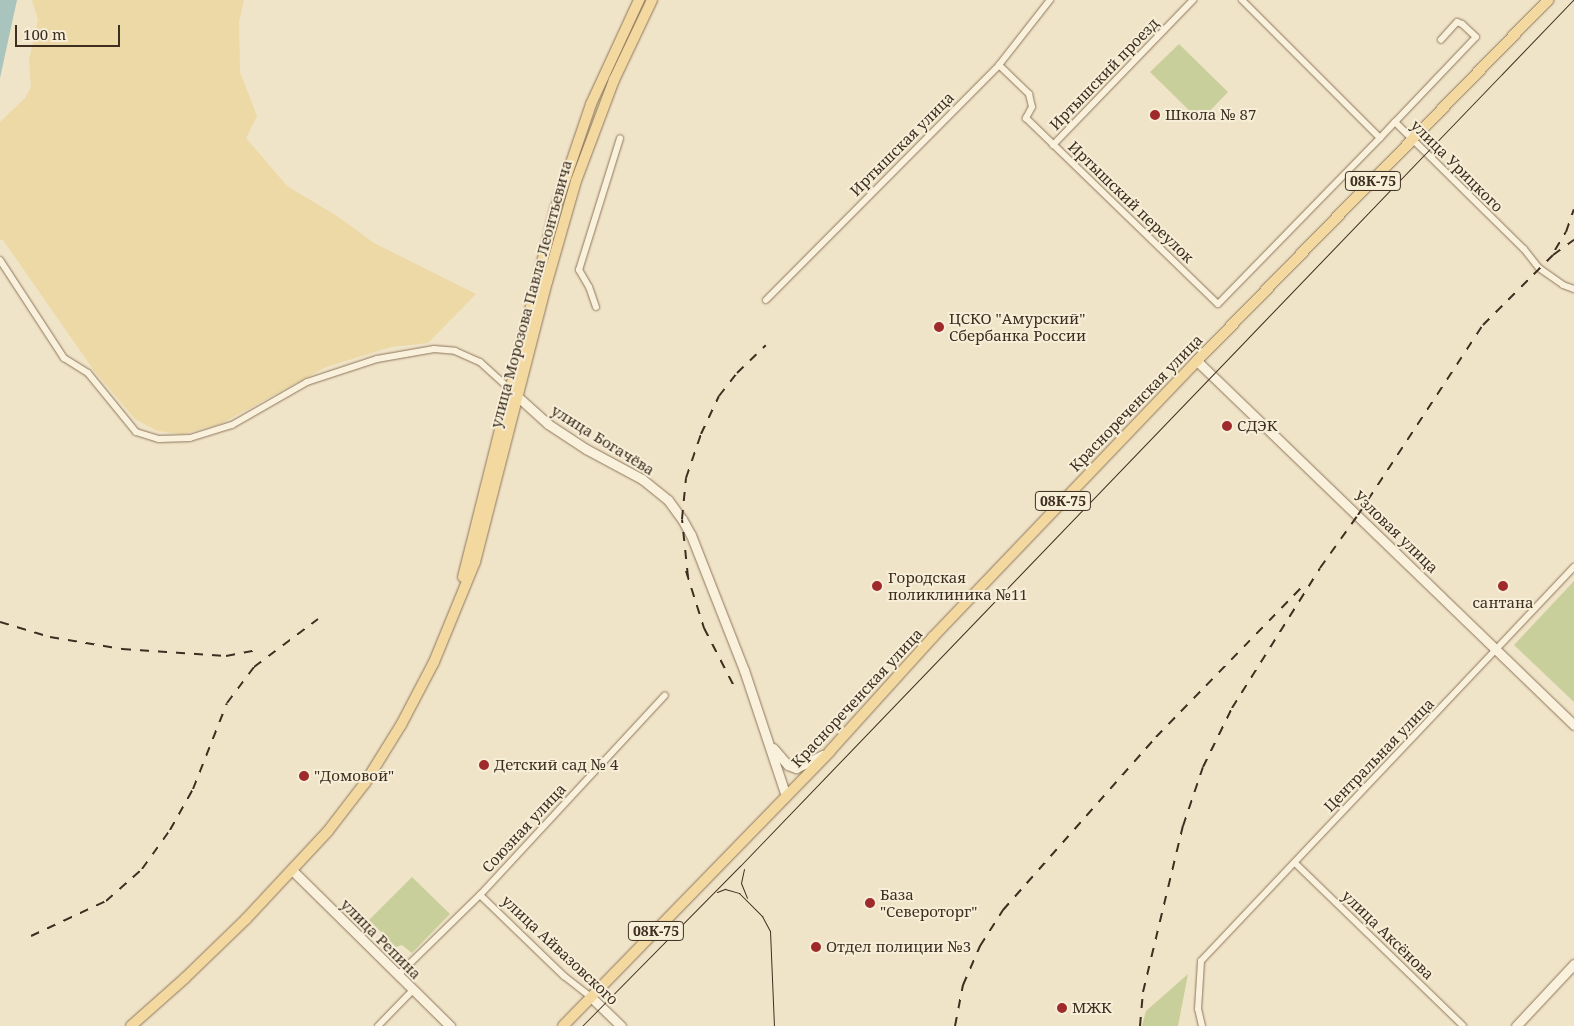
<!DOCTYPE html>
<meta charset="utf-8">
<style>
body{margin:0}
#map{position:relative;width:1574px;height:1026px;overflow:hidden;background:#f0e4c8;font-family:"Noto Serif",serif}
div>[style]{position:absolute}
[style*='--x']{left:calc(var(--x)*1px);top:calc(var(--y)*1px);width:calc(var(--w)*1px);rotate:calc(var(--a)*1deg)}
.green>*{inset:0;background:#c9cf9b}
.sand>*{inset:0;background:#ecd9a5}
.water>*{inset:0;background:#a9c4bc}
.roads{filter:drop-shadow(0 0 1px #8d765c) drop-shadow(0 0 1px #8d765c)}
.street>*{height:6px;margin:-3px;padding:0 3px;transform-origin:3px;border-radius:3px;background:#faf1dc}
.secondary>*{height:9px;margin:-4.5px;padding:0 4.5px;transform-origin:4.5px;border-radius:4.5px;background:#faf1dc}
.primary>*{height:10px;margin:-5px;padding:0 5px;transform-origin:5px;border-radius:5px;background:#f3d9a0}
.tram>*{height:1px;margin:-0.5px;padding:0 0.5px;transform-origin:0.5px;border-radius:0.5px;background:#3d2e20}
.rail>*{height:2px;margin-top:-1px;transform-origin:0;background:repeating-linear-gradient(90deg,#3d2e20 0 9px,transparent 0 18px)}
.dots>*{width:14px;height:14px;translate:-50% -50%;box-sizing:border-box;border:2px solid #f7eed8;border-radius:50%}
span{translate:-50% -50%;white-space:nowrap;text-align:center;line-height:1.15;-webkit-text-stroke:4px #f7eed8;paint-order:stroke}
.shield-label span{padding:1px 4px;background:#f7eed8;border:1px solid;border-radius:4px;-webkit-text-stroke-width:0}
.shield-label{font-size:14px;color:#3d2e20;font-weight:700}
.street-label{font-size:15px;color:#3d2e20}
.poi-label{font-size:15px;color:#3d2e20}
.left{translate:0 -50%;text-align:left}
.scale{position:absolute;left:15px;top:25px;width:105px;height:22px;box-sizing:border-box;border:2px solid #3d2e20;border-top:0;padding-left:6px;font-size:15px;line-height:18px;white-space:nowrap;color:#3d2e20;-webkit-text-stroke:4px #f7eed8;paint-order:stroke}
</style>
<div id="map">
<div class="green">
<i style="clip-path:polygon(1179px 44px,1228px 92px,1200px 121px,1150px 72px)"></i>
<i style="clip-path:polygon(1574px 581px,1574px 702px,1514px 645px)"></i>
<i style="clip-path:polygon(412px 877px,450px 914px,412px 953px,402px 945px,396px 947px,369px 920px)"></i>
<i style="clip-path:polygon(1188px 974px,1178px 1026px,1142px 1026px,1146px 1011px)"></i>
</div>
<div class="sand">
<i style="clip-path:polygon(32px 0,244px 0,239px 22px,240px 72px,257px 116px,246px 138px,287px 186px,337px 216px,374px 243px,476px 294px,428px 343px,391px 347px,326px 367px,220px 424px,183px 434px,157px 431px,135px 419px,95px 372px,3px 240px,0 240px,0 122px,25px 98px,31px 87px,29px 60px,38px 20px)"></i>
</div>
<div class="water">
<i style="clip-path:polygon(0 0,17px 0,0 78px)"></i>
</div>
<div class="roads">
<div class="street">
<i style="--x:1242;--y:0;--w:195;--a:45"></i>
<i style="--x:1380;--y:138;--w:22;--a:-47"></i>
<i style="--x:1395;--y:122;--w:181;--a:44.6"></i>
<i style="--x:1524;--y:249;--w:24;--a:52"></i>
<i style="--x:1539;--y:268;--w:29;--a:35"></i>
<i style="--x:1563;--y:285;--w:12;--a:20"></i>
<i style="--x:999;--y:65;--w:42;--a:44"></i>
<i style="--x:1029;--y:94;--w:13;--a:77"></i>
<i style="--x:1032;--y:107;--w:13;--a:119"></i>
<i style="--x:1026;--y:118;--w:267;--a:44.1"></i>
<i style="--x:1218;--y:304;--w:232;--a:-45.7"></i>
<i style="--x:1395;--y:122;--w:117;--a:-46.4"></i>
<i style="--x:1476;--y:37;--w:19;--a:-137"></i>
<i style="--x:1462;--y:24;--w:5;--a:-158"></i>
<i style="--x:1457;--y:22;--w:24;--a:132"></i>
<i style="--x:1053;--y:145;--w:202;--a:-46"></i>
<i style="--x:0;--y:260;--w:117;--a:56.9"></i>
<i style="--x:64;--y:358;--w:28;--a:32"></i>
<i style="--x:88;--y:373;--w:76;--a:50.9"></i>
<i style="--x:136;--y:432;--w:24;--a:17"></i>
<i style="--x:159;--y:439;--w:31;--a:-2"></i>
<i style="--x:190;--y:438;--w:44;--a:-17.2"></i>
<i style="--x:232;--y:425;--w:86;--a:-29.8"></i>
<i style="--x:307;--y:382;--w:74;--a:-18.2"></i>
<i style="--x:377;--y:359;--w:58;--a:-10"></i>
<i style="--x:434;--y:349;--w:21;--a:5"></i>
<i style="--x:455;--y:351;--w:27;--a:24"></i>
<i style="--x:480;--y:362;--w:42;--a:42.1"></i>
<i style="--x:766;--y:300;--w:331;--a:-45.2"></i>
<i style="--x:999;--y:65;--w:83;--a:-51.9"></i>
<i style="--x:596;--y:307;--w:21;--a:-109"></i>
<i style="--x:589;--y:287;--w:20;--a:-120"></i>
<i style="--x:579;--y:270;--w:138;--a:-72.7"></i>
<i style="--x:1295;--y:863;--w:234;--a:44.1"></i>
<i style="--x:480;--y:895;--w:117;--a:44"></i>
<i style="--x:564;--y:976;--w:34;--a:38"></i>
<i style="--x:398;--y:975;--w:115;--a:-44.3"></i>
<i style="--x:480;--y:895;--w:272;--a:-47.2"></i>
<i style="--x:378;--y:1026;--w:50;--a:-45.8"></i>
<i style="--x:1202;--y:1026;--w:17;--a:-103"></i>
<i style="--x:1198;--y:1009;--w:48;--a:-86.4"></i>
<i style="--x:1201;--y:961;--w:543;--a:-46.57"></i>
</div>
<div class="secondary">
<i style="--x:1197;--y:361;--w:524;--a:43.99"></i>
<i style="--x:517;--y:396;--w:42;--a:42.1"></i>
<i style="--x:548;--y:424;--w:45;--a:33.3"></i>
<i style="--x:586;--y:449;--w:64;--a:28.2"></i>
<i style="--x:642;--y:479;--w:33;--a:39"></i>
<i style="--x:668;--y:500;--w:24;--a:54"></i>
<i style="--x:682;--y:519;--w:18;--a:61"></i>
<i style="--x:691;--y:535;--w:145;--a:68.6"></i>
<i style="--x:744;--y:670;--w:133;--a:71.6"></i>
<i style="--x:773;--y:748;--w:23;--a:49"></i>
<i style="--x:788;--y:765;--w:9;--a:21"></i>
<i style="--x:796;--y:768;--w:30;--a:-26"></i>
<i style="--x:293;--y:871;--w:221;--a:44.6"></i>
<i style="--x:591;--y:997;--w:42;--a:44"></i>
<i style="--x:1516;--y:1026;--w:85;--a:-46.9"></i>
</div>
<div class="primary">
<i style="--x:463;--y:577;--w:378;--a:-75.9"></i>
<i style="--x:555;--y:210;--w:112;--a:-71.2"></i>
<i style="--x:591;--y:104;--w:115;--a:-65.2"></i>
<i style="--x:131;--y:1026;--w:72;--a:-41.6"></i>
<i style="--x:185;--y:978;--w:85;--a:-44"></i>
<i style="--x:246;--y:919;--w:120;--a:-47"></i>
<i style="--x:328;--y:831;--w:61;--a:-52.4"></i>
<i style="--x:365;--y:783;--w:68;--a:-58.2"></i>
<i style="--x:401;--y:725;--w:71;--a:-62.4"></i>
<i style="--x:434;--y:662;--w:108;--a:-67.7"></i>
<i style="--x:475;--y:562;--w:289;--a:-75.6"></i>
<i style="--x:547;--y:282;--w:105;--a:-74"></i>
<i style="--x:576;--y:181;--w:108;--a:-69.4"></i>
<i style="--x:614;--y:80;--w:89;--a:-64.6"></i>
<i style="--x:563;--y:1026;--w:383;--a:-45.8"></i>
<i style="--x:830;--y:751;--w:154;--a:-47.9"></i>
<i style="--x:933;--y:637;--w:382;--a:-46.3"></i>
<i style="--x:1197;--y:361;--w:504;--a:-45.8"></i>
</div>
</div>
<div class="tram">
<i style="--x:744;--y:869;--w:14;--a:102"></i>
<i style="--x:741;--y:883;--w:16;--a:68"></i>
<i style="--x:717;--y:892;--w:9;--a:-21"></i>
<i style="--x:725;--y:889;--w:15;--a:16"></i>
<i style="--x:739;--y:893;--w:33;--a:45"></i>
<i style="--x:762;--y:916;--w:17;--a:62"></i>
<i style="--x:770;--y:931;--w:95;--a:87.6"></i>
<i style="--x:582;--y:1026;--w:225;--a:-45.4"></i>
<i style="--x:740;--y:866;--w:1202;--a:-46.11"></i>
</div>
<div class="rail">
<i style="--x:1555;--y:250;--w:21;--a:-59"></i>
<i style="--x:1566;--y:232;--w:24;--a:-71"></i>
<i style="--x:686;--y:571;--w:60;--a:72.5"></i>
<i style="--x:704;--y:628;--w:68;--a:62.7"></i>
<i style="--x:688;--y:577;--w:58;--a:-95.9"></i>
<i style="--x:682;--y:519;--w:41;--a:-84.4"></i>
<i style="--x:686;--y:478;--w:46;--a:-71.2"></i>
<i style="--x:701;--y:434;--w:42;--a:-64.7"></i>
<i style="--x:719;--y:396;--w:29;--a:-52"></i>
<i style="--x:737;--y:373;--w:40;--a:-44"></i>
<i style="--x:0;--y:622;--w:52;--a:16.7"></i>
<i style="--x:50;--y:637;--w:73;--a:9.5"></i>
<i style="--x:122;--y:649;--w:104;--a:3.9"></i>
<i style="--x:226;--y:656;--w:32;--a:-11"></i>
<i style="--x:31;--y:936;--w:83;--a:-25"></i>
<i style="--x:106;--y:901;--w:48;--a:-41.6"></i>
<i style="--x:142;--y:869;--w:48;--a:-54.3"></i>
<i style="--x:170;--y:830;--w:47;--a:-60.7"></i>
<i style="--x:193;--y:789;--w:92;--a:-68.4"></i>
<i style="--x:227;--y:703;--w:45;--a:-53.1"></i>
<i style="--x:254;--y:667;--w:80;--a:-36.9"></i>
<i style="--x:955;--y:1026;--w:42;--a:-79"></i>
<i style="--x:963;--y:985;--w:43;--a:-66.4"></i>
<i style="--x:980;--y:946;--w:43;--a:-57.4"></i>
<i style="--x:1003;--y:910;--w:231;--a:-48.5"></i>
<i style="--x:1156;--y:737;--w:212;--a:-45.8"></i>
<i style="--x:1140;--y:1026;--w:34;--a:-85"></i>
<i style="--x:1143;--y:992;--w:171;--a:-76.5"></i>
<i style="--x:1183;--y:826;--w:62;--a:-71.3"></i>
<i style="--x:1203;--y:767;--w:66;--a:-63.8"></i>
<i style="--x:1232;--y:708;--w:165;--a:-57.8"></i>
<i style="--x:1320;--y:568;--w:65;--a:-54.4"></i>
<i style="--x:1358;--y:515;--w:227;--a:-56.7"></i>
<i style="--x:1483;--y:325;--w:99;--a:-45"></i>
<i style="--x:1553;--y:255;--w:26;--a:-36"></i>
</div>
<div class="dots">
<i style="left:1155px;top:115px;background:#9e2a2b"></i>
<i style="left:939px;top:327px;background:#9e2a2b"></i>
<i style="left:1227px;top:426px;background:#9e2a2b"></i>
<i style="left:877px;top:586px;background:#9e2a2b"></i>
<i style="left:1503px;top:586px;background:#9e2a2b"></i>
<i style="left:484px;top:765px;background:#9e2a2b"></i>
<i style="left:304px;top:776px;background:#9e2a2b"></i>
<i style="left:870px;top:903px;background:#9e2a2b"></i>
<i style="left:816px;top:947px;background:#9e2a2b"></i>
<i style="left:1062px;top:1008px;background:#9e2a2b"></i>
</div>
<div class="shield-label">
<span style="left:1373px;top:181px">08К-75</span>
<span style="left:1063px;top:501px">08К-75</span>
<span style="left:656px;top:931px">08К-75</span>
</div>
<div class="street-label">
<span style="left:1104px;top:74px;rotate:-46deg">Иртышский проезд</span>
<span style="left:902px;top:144px;rotate:-45deg">Иртышская улица</span>
<span style="left:1457px;top:166px;rotate:45deg">улица Урицкого</span>
<span style="left:1131px;top:202px;rotate:44deg">Иртышский переулок</span>
<span style="left:531px;top:294px;rotate:-75deg">улица Морозова Павла Леонтьевича</span>
<span style="left:1136px;top:403px;rotate:-46deg">Краснореченская улица</span>
<span style="left:603px;top:440px;rotate:32deg">улица Богачёва</span>
<span style="left:1396px;top:532px;rotate:44deg">Узловая улица</span>
<span style="left:857px;top:698px;rotate:-47deg">Краснореченская улица</span>
<span style="left:1379px;top:755px;rotate:-46deg">Центральная улица</span>
<span style="left:524px;top:828px;rotate:-47deg">Союзная улица</span>
<span style="left:1388px;top:935px;rotate:44deg">улица Аксёнова</span>
<span style="left:381px;top:939px;rotate:45deg">улица Репина</span>
<span style="left:560px;top:950px;rotate:43deg">улица Айвазовского</span>
</div>
<div class="poi-label">
<span class="left" style="left:1165px;top:115px">Школа № 87</span>
<span class="left" style="left:949px;top:327px">ЦСКО "Амурский"<br>Сбербанка России</span>
<span class="left" style="left:1237px;top:426px">СДЭК</span>
<span class="left" style="left:888px;top:586px">Городская<br>поликлиника №11</span>
<span style="left:1503px;top:603px">сантана</span>
<span class="left" style="left:494px;top:765px">Детский сад № 4</span>
<span class="left" style="left:314px;top:776px">"Домовой"</span>
<span class="left" style="left:880px;top:903px">База<br>"Североторг"</span>
<span class="left" style="left:826px;top:947px">Отдел полиции №3</span>
<span class="left" style="left:1072px;top:1008px">МЖК</span>
</div>
<div class="scale">100 m</div>
</div>
